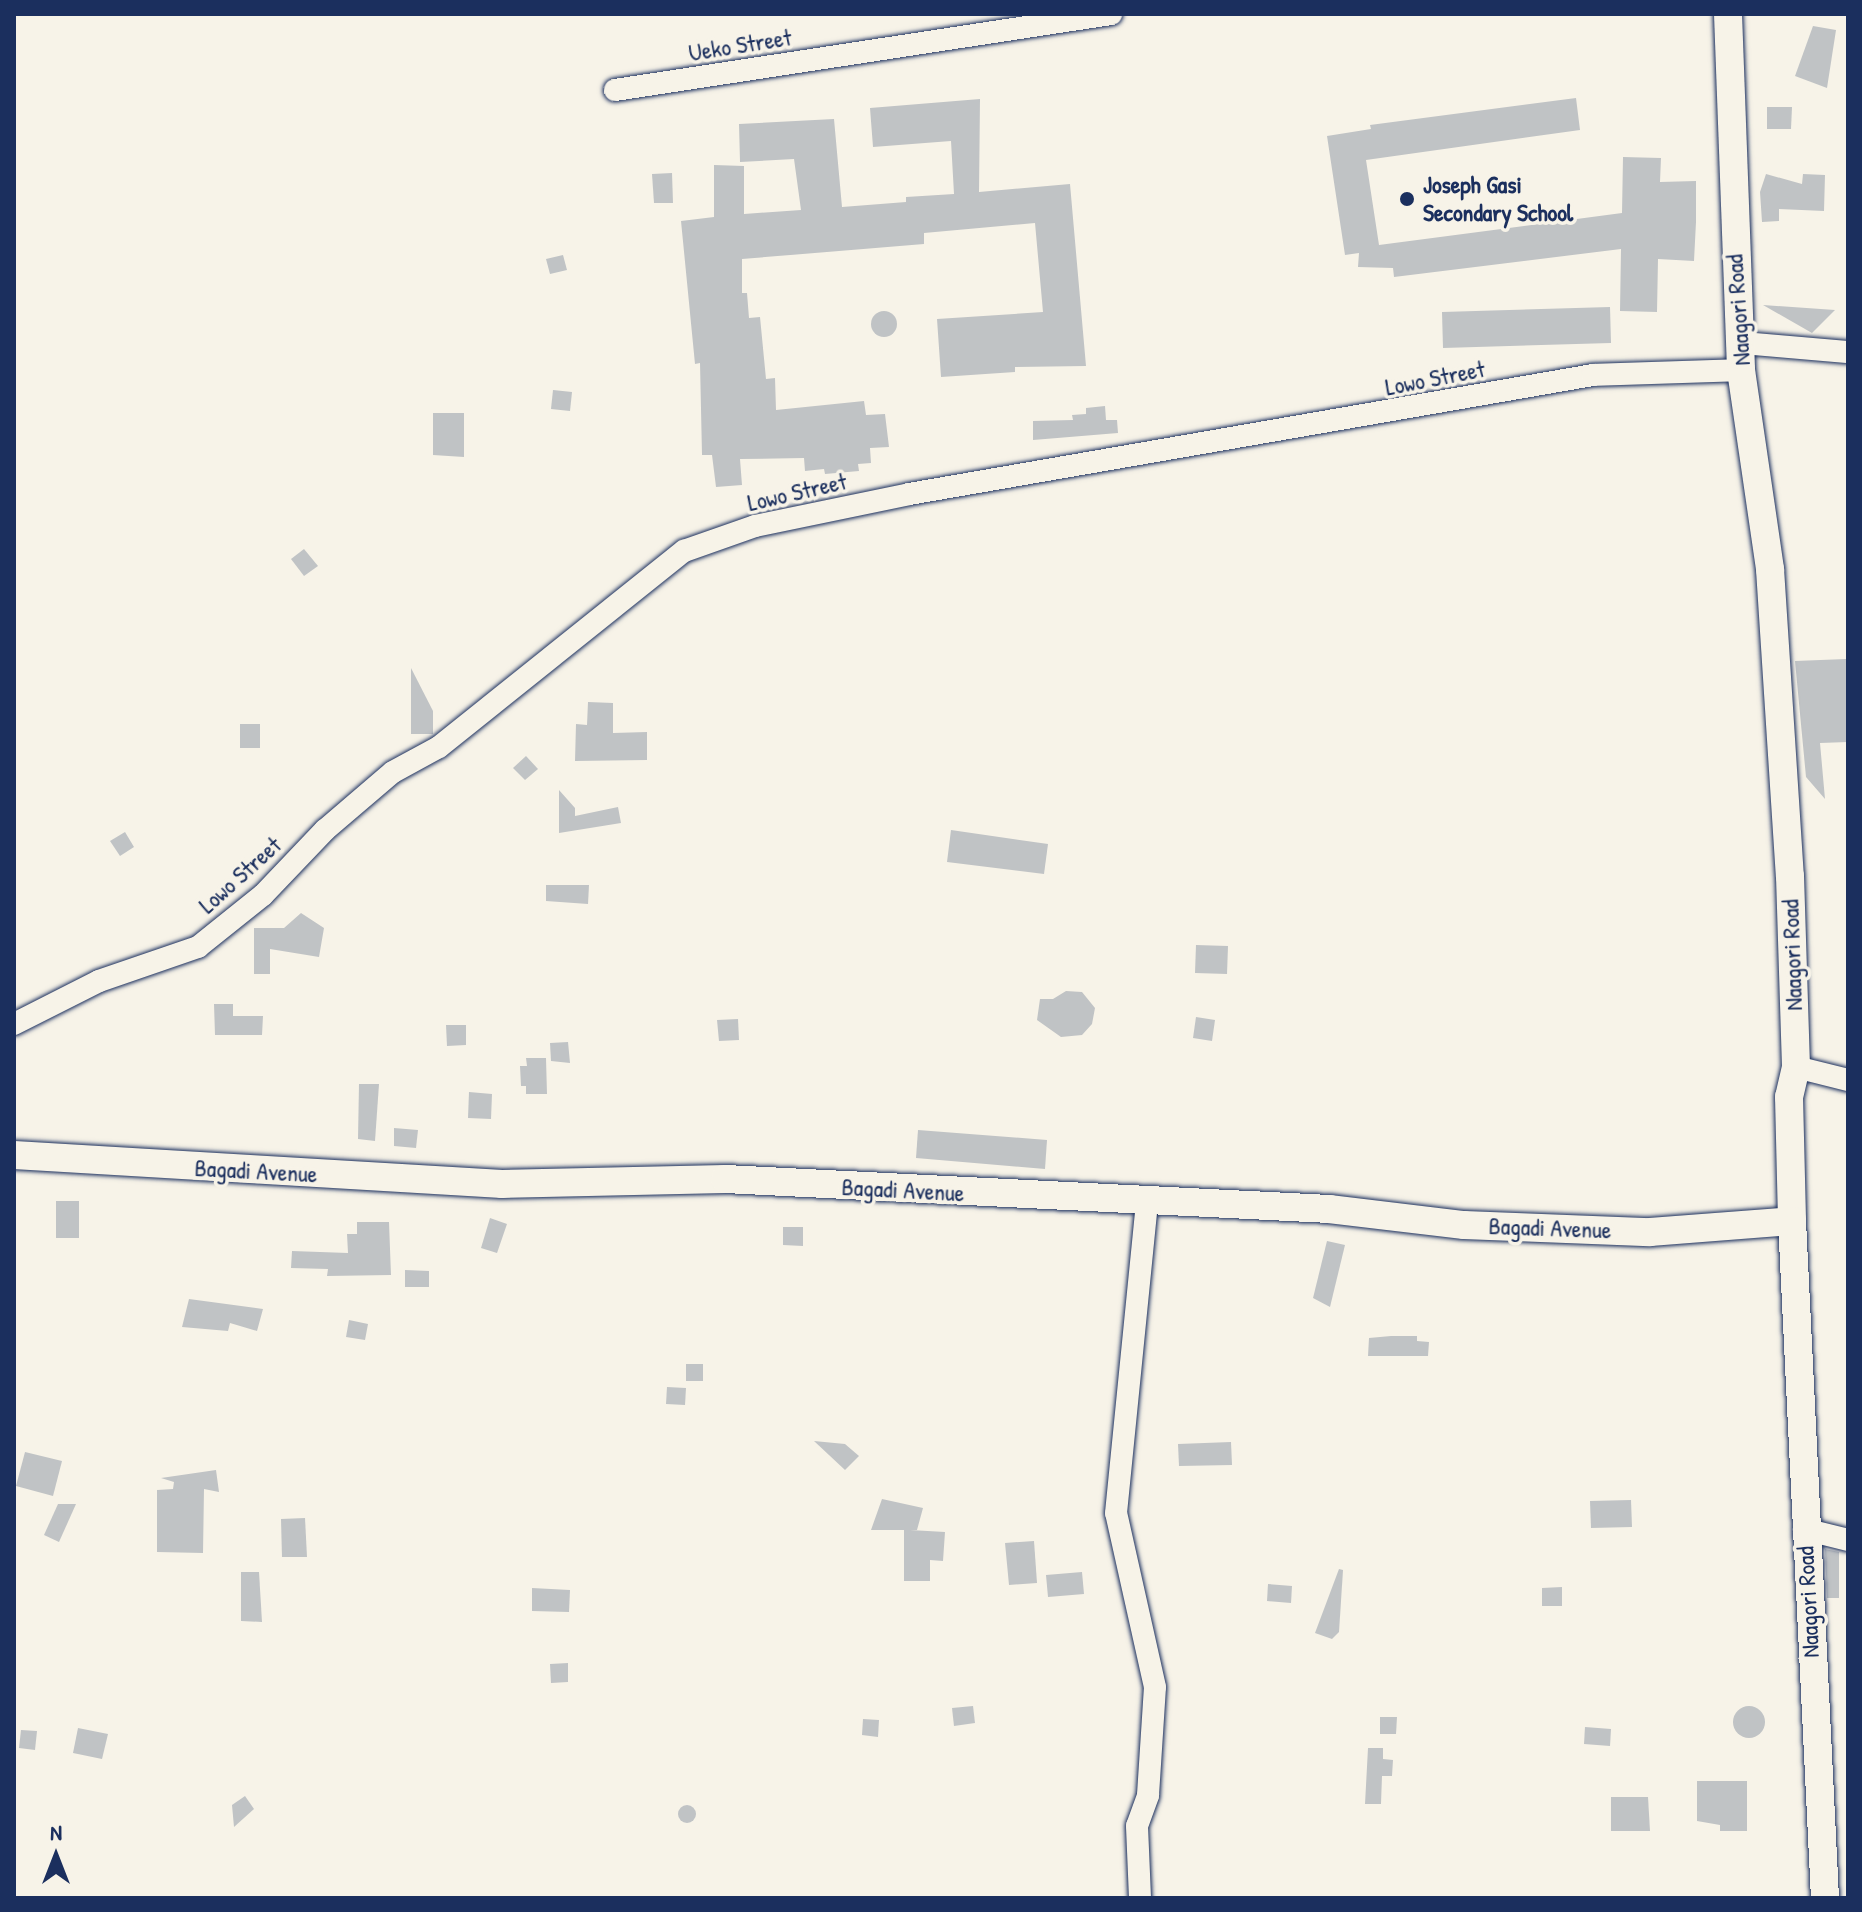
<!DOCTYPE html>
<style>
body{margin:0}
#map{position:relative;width:1862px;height:1912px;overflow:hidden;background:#f7f3e8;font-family:"Patrick Hand",sans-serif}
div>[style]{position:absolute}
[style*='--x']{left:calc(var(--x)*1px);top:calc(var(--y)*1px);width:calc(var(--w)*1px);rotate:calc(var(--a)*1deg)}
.building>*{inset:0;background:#c0c3c5}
.round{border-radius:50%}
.roads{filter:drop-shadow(0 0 2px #1b2f5e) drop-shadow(0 0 2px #1b2f5e)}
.minor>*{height:22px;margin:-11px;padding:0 11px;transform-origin:11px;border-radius:11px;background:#f7f3e8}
.tertiary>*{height:28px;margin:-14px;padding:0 14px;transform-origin:14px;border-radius:14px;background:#f7f3e8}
.dots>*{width:22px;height:22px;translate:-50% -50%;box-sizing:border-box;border:4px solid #f7f3e8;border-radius:50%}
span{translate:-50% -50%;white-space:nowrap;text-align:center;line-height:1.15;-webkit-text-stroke:7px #f7f3e8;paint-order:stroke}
.street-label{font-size:24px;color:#1b2f5e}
.poi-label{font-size:24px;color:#1b2f5e;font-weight:700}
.left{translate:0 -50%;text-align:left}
.frame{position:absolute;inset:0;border:16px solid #1b2f5e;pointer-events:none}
.north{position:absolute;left:16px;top:1816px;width:80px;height:80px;-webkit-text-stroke:6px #f7f3e8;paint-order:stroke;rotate:0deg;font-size:22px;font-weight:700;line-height:32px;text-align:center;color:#1b2f5e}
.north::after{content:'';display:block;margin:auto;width:28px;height:36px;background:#1b2f5e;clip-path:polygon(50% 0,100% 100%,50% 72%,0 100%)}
</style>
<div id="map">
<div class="building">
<i style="clip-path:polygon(1813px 26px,1836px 30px,1827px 88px,1795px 76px)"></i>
<i style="clip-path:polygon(1576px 98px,1580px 130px,1366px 160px,1379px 245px,1622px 213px,1623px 157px,1661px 158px,1660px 182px,1696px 181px,1696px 222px,1694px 261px,1658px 259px,1657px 312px,1620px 311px,1621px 249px,1394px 277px,1393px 268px,1358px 267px,1359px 253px,1345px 255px,1327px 136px,1371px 129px,1370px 125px)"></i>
<i style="clip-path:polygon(980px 99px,979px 192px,1070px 184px,1086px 366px,1015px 367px,1015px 372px,941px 377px,937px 319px,1043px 312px,1035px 223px,924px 233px,924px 244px,742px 259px,742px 293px,747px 293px,749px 318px,760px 317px,766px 379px,775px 378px,776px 410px,864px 401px,866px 415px,885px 414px,889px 447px,870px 448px,871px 463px,858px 464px,859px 471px,825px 474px,824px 469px,805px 471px,804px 458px,740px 459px,742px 485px,716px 487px,712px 455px,702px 455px,700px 363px,695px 364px,681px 221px,714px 217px,714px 165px,744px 166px,744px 214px,801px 210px,794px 159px,740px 162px,739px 124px,834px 119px,842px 207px,906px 202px,906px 197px,954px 194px,951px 141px,873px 147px,870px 108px)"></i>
<i style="clip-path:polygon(1767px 107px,1792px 107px,1791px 129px,1767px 129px)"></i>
<i style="clip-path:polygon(672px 173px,673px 203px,654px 203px,652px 174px)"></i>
<i style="clip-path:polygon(1766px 174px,1802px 184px,1803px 174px,1825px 175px,1824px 211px,1779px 209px,1779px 221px,1762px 222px,1760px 192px)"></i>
<i style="clip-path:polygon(563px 255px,567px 270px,550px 274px,546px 259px)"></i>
<i style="clip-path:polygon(1763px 305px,1835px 310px,1812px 333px)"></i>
<i style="clip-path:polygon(1610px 307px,1611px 343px,1443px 348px,1442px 312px)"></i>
<i class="round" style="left:871px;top:311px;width:26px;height:26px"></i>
<i style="clip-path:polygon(553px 390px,572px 392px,570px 411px,551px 409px)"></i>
<i style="clip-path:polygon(1105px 406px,1106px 420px,1117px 420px,1118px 433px,1033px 440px,1033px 421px,1073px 420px,1072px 415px,1086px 414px,1086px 408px)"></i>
<i style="clip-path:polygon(433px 413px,464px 413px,464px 457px,433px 455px)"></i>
<i style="clip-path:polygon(304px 549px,318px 566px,304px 576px,291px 559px)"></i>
<i style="clip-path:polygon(1846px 659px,1848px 742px,1820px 743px,1825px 799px,1806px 777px,1795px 661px)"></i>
<i style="clip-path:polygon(411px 668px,433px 711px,433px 734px,411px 734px)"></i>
<i style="clip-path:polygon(588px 702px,613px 703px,613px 733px,647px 732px,647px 760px,575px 761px,576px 724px,587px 725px)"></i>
<i style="clip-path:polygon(240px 724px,260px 724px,260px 748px,240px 748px)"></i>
<i style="clip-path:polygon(526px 756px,538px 769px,525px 780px,513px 768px)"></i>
<i style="clip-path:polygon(559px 790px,575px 808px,575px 816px,618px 807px,621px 823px,559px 833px)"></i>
<i style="clip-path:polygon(951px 830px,1048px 844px,1044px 874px,947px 862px)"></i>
<i style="clip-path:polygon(125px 832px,134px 847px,120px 856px,110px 841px)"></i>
<i style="clip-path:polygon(546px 885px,589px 885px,588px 904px,546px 901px)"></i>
<i style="clip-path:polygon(301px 913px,324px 928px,319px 957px,270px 949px,270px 974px,254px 974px,254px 928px,284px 928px)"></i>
<i style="clip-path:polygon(1196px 945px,1228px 946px,1227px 974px,1195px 973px)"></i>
<i style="clip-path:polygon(1066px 991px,1082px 992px,1095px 1008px,1092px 1024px,1082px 1035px,1061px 1037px,1037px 1020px,1040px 999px,1053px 999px)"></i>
<i style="clip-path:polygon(214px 1004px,233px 1004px,233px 1016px,263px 1016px,262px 1035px,215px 1035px)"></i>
<i style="clip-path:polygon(1196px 1017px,1215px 1020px,1212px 1041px,1193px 1038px)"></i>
<i style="clip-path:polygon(738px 1019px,739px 1040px,719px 1041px,717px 1020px)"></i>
<i style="clip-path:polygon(446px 1025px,466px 1025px,466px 1045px,447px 1046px)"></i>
<i style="clip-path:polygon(568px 1042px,570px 1063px,551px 1061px,550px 1043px)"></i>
<i style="clip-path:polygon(526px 1058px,546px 1058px,547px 1094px,526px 1094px,526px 1086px,521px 1086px,520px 1066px,527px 1066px)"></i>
<i style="clip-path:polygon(359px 1084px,379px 1084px,375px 1141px,358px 1139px)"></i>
<i style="clip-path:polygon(469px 1092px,492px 1094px,491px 1119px,468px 1118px)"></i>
<i style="clip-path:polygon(394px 1128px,418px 1130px,416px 1148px,394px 1146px)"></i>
<i style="clip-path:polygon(918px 1130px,1047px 1140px,1045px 1169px,916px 1158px)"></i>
<i style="clip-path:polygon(56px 1201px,79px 1201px,79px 1238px,56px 1238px)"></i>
<i style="clip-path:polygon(490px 1218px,507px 1224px,497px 1253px,481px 1248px)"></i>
<i style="clip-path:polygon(357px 1222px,389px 1222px,391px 1275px,327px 1276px,328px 1269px,291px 1268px,292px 1251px,348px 1253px,347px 1234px,357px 1234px)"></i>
<i style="clip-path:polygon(783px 1227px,803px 1227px,803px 1246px,783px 1245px)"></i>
<i style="clip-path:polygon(1327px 1241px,1345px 1245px,1330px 1307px,1313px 1298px)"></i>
<i style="clip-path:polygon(405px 1270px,429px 1271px,429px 1287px,405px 1287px)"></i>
<i style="clip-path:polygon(189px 1299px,263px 1309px,257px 1331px,230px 1323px,228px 1331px,182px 1327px)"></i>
<i style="clip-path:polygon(349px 1320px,368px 1324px,365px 1340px,346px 1337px)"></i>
<i style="clip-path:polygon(1391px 1336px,1417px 1336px,1417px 1341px,1429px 1342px,1428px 1356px,1368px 1356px,1369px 1338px)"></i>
<i style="clip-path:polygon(686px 1364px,703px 1364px,703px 1381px,686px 1381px)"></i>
<i style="clip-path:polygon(667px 1387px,686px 1388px,685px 1405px,666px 1404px)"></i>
<i style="clip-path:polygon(814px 1441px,845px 1444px,859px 1456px,845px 1470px)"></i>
<i style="clip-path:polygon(1231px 1442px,1232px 1465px,1179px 1466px,1178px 1444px)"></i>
<i style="clip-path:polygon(25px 1452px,62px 1461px,53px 1496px,16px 1486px)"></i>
<i style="clip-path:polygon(216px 1470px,219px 1492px,204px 1489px,203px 1553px,157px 1552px,157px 1490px,173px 1489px,174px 1482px,161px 1478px)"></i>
<i style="clip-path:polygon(882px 1499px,923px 1508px,917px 1530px,910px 1530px,945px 1532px,943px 1561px,930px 1560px,930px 1581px,904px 1581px,904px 1530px,871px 1530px)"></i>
<i style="clip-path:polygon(1631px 1500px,1632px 1527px,1591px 1528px,1590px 1501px)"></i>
<i style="clip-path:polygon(58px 1504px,76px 1504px,59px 1542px,44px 1535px)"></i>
<i style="clip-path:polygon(305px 1518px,307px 1557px,282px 1557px,281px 1519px)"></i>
<i style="clip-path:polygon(1034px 1541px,1037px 1583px,1009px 1585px,1005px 1543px)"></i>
<i style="clip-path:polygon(1825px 1549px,1839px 1552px,1839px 1598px,1827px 1598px)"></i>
<i style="clip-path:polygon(1339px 1569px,1343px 1570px,1339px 1632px,1332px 1639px,1315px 1633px)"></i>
<i style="clip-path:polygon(241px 1572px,259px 1572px,262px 1622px,241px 1621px)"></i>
<i style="clip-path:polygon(1082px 1572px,1084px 1594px,1048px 1597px,1046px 1575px)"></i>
<i style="clip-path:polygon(1268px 1584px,1292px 1586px,1291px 1603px,1267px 1601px)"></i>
<i style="clip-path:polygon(1562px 1587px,1562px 1606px,1542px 1606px,1542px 1588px)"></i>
<i style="clip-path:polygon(532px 1588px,570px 1590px,569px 1612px,532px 1611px)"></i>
<i style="clip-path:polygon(568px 1663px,568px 1682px,551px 1683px,550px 1664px)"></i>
<i style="clip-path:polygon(973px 1706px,975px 1723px,954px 1726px,952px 1708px)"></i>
<i class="round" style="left:1733px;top:1706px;width:32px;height:32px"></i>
<i style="clip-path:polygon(1380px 1717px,1397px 1717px,1396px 1734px,1380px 1734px)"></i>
<i style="clip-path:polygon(863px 1719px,879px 1720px,878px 1737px,862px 1735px)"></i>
<i style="clip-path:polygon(1585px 1727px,1611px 1729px,1610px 1746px,1584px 1744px)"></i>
<i style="clip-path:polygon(78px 1728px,108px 1734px,102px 1759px,73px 1753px)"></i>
<i style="clip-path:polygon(21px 1730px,37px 1731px,35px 1750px,19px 1748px)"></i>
<i style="clip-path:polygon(1368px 1748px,1383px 1748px,1383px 1759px,1393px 1760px,1392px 1776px,1382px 1776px,1381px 1804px,1365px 1804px)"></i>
<i style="clip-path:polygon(1697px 1781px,1747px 1781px,1747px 1831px,1720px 1831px,1720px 1825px,1697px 1821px)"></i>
<i style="clip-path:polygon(245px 1796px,254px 1809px,234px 1827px,232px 1805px)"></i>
<i style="clip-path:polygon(1611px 1797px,1648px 1797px,1650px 1831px,1611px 1831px)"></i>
<i class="round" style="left:678px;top:1805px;width:18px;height:18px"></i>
</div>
<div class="roads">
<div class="minor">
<i style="--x:615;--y:90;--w:502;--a:-8.71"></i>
<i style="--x:1742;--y:343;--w:106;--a:4.9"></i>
<i style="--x:14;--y:1024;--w:95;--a:-26.8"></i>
<i style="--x:99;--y:981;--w:105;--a:-19"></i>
<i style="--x:198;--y:947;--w:83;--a:-38.7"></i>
<i style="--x:263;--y:895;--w:90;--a:-46.4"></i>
<i style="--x:325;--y:830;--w:89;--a:-40.5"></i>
<i style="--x:393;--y:772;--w:52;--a:-28.5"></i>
<i style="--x:439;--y:747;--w:314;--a:-38.7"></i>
<i style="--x:684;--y:551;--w:75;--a:-19.4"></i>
<i style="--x:755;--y:526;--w:157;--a:-11.7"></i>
<i style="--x:909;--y:494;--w:694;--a:-9.87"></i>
<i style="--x:1593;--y:375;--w:148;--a:-1.9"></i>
<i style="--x:1796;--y:1067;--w:54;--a:14"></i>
<i style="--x:1804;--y:1529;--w:45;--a:14"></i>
<i style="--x:1140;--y:1898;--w:72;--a:-92.4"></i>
<i style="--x:1137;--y:1826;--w:33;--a:-70"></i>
<i style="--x:1148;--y:1795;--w:108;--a:-86.3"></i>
<i style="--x:1155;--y:1687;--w:178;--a:-102.6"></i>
<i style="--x:1116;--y:1513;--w:314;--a:-84.3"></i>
</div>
<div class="tertiary">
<i style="--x:1728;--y:14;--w:356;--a:87.9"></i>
<i style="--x:1741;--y:370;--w:201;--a:81.7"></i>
<i style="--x:1770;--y:569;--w:308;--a:86.3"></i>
<i style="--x:1790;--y:876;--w:191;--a:88.2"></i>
<i style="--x:1796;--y:1067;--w:31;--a:103"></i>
<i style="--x:1789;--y:1097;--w:124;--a:88.6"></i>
<i style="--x:1792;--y:1221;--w:678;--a:87.21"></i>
<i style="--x:14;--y:1155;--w:489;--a:3.4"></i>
<i style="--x:502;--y:1184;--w:223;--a:-1.3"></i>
<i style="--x:725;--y:1179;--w:605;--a:2.84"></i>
<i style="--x:1329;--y:1209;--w:136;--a:6.8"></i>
<i style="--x:1464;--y:1225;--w:186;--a:2.2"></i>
<i style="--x:1650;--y:1232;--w:142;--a:-4.4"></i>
</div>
</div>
<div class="dots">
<i style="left:1407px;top:199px;background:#1b2f5e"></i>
</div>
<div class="street-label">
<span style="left:740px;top:45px;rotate:-9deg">Ueko Street</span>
<span style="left:1738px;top:310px;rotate:-94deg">Naagori Road</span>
<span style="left:1435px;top:378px;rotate:-11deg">Lowo Street</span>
<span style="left:797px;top:492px;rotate:-13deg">Lowo Street</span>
<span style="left:240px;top:875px;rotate:-42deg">Lowo Street</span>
<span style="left:1792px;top:955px;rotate:-92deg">Naagori Road</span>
<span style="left:256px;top:1171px;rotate:3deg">Bagadi Avenue</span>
<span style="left:903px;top:1190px;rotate:3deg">Bagadi Avenue</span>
<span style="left:1550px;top:1228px;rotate:2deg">Bagadi Avenue</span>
<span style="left:1808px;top:1602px;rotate:-93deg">Naagori Road</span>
</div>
<div class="poi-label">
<span class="left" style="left:1423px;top:199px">Joseph Gasi<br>Secondary School</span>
</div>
<div class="frame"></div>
<div class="north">N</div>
</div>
